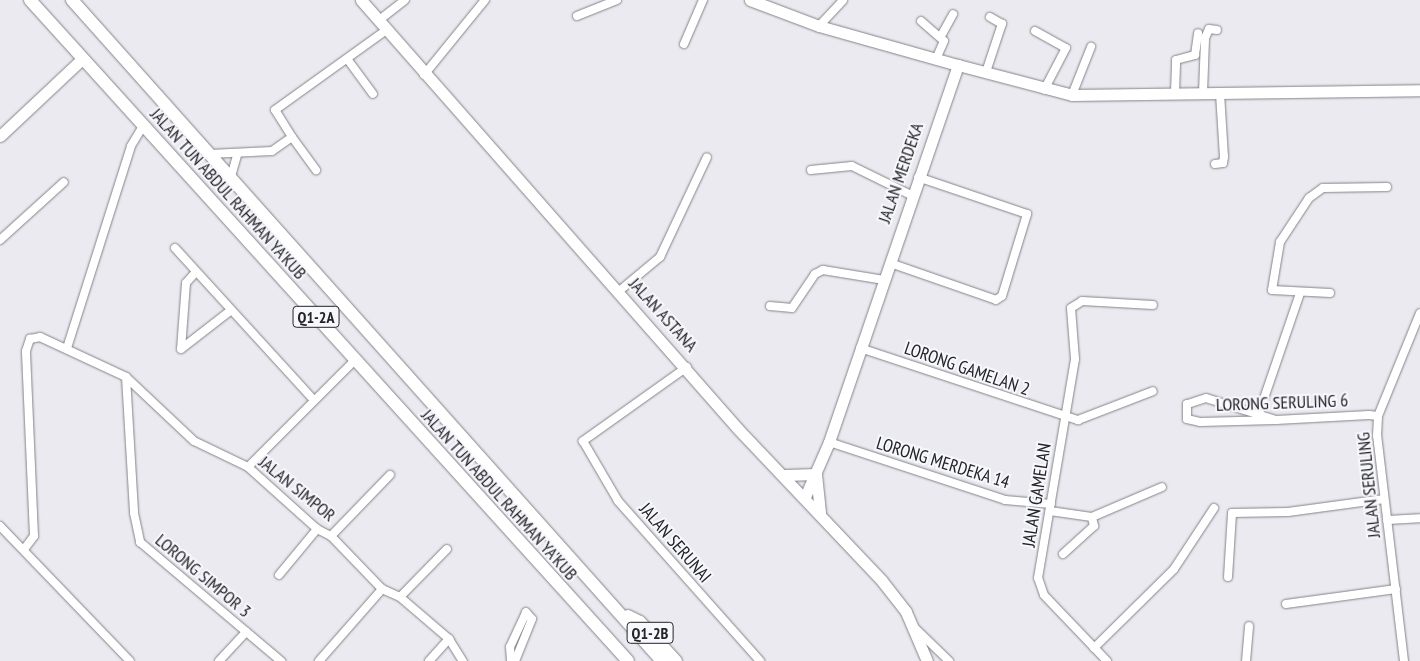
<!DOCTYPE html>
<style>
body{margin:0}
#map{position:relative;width:1420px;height:661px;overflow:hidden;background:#eaeaf0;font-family:"PT Sans Narrow",sans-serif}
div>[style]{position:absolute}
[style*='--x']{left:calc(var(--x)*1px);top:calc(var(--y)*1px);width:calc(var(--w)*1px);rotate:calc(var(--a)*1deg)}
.roads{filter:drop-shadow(0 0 1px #838388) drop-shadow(0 0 1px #838388)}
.street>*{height:8px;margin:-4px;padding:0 4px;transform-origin:4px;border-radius:4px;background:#fff}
.secondary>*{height:11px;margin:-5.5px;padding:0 5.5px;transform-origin:5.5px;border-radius:5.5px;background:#fff}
.primary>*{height:12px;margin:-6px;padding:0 6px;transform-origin:6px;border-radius:6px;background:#fff}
span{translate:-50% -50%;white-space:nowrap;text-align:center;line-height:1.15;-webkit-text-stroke:4px #f7f7fe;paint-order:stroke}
.shield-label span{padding:1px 4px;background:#f7f7fe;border:1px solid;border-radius:4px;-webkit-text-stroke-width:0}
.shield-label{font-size:16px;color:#242426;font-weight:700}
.street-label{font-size:18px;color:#242426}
</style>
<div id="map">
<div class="roads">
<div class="street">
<i style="--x:577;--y:16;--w:43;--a:-21.8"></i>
<i style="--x:378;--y:21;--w:34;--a:-38"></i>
<i style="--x:921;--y:21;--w:30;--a:41"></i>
<i style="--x:944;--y:41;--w:20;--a:114"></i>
<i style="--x:819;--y:26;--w:35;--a:-47"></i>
<i style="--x:1035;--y:31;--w:35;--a:29"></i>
<i style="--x:1066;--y:48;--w:47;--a:117.6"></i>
<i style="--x:941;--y:36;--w:25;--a:-61"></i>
<i style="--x:684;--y:44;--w:48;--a:-66.6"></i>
<i style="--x:348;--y:60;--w:42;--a:53.7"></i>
<i style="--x:986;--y:72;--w:51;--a:-71.6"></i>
<i style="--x:1002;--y:24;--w:14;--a:-150"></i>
<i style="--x:424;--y:75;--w:97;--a:-50.9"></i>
<i style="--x:1175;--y:93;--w:33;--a:-88"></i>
<i style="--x:1176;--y:60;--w:20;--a:-15"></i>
<i style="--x:1195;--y:55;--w:22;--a:-82"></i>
<i style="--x:1203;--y:93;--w:55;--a:-87.9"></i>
<i style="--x:1205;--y:38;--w:10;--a:-66"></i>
<i style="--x:1209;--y:29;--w:8;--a:7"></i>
<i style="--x:1072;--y:95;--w:52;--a:-68.4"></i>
<i style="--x:292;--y:137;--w:41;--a:54"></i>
<i style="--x:210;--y:154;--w:62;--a:-2.8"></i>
<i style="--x:272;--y:151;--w:24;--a:-35"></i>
<i style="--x:292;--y:137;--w:32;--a:-122"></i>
<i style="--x:275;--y:110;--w:135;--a:-35.7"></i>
<i style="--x:1215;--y:164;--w:8;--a:-7"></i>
<i style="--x:1223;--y:163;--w:6;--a:-81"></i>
<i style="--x:1224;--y:157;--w:64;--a:-93.6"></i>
<i style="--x:811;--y:170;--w:41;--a:-5.6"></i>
<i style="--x:852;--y:166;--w:66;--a:26.2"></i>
<i style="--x:230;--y:180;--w:25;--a:-74"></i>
<i style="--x:0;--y:240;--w:86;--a:-42.2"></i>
<i style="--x:175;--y:248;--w:206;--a:47.6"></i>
<i style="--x:890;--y:263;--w:112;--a:19.2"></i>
<i style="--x:996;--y:300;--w:7;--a:-34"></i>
<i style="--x:1002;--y:296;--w:86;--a:-73"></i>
<i style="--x:1027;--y:214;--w:115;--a:-161.3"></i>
<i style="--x:195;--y:273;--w:13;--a:132"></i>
<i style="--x:186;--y:283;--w:66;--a:94.3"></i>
<i style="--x:181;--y:349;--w:62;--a:-37.8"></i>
<i style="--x:618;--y:292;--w:55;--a:-39.8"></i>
<i style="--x:660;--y:257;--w:110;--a:-64.8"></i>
<i style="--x:1330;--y:293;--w:58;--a:-177"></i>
<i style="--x:1272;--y:290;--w:49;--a:-80.5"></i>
<i style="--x:1280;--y:242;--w:53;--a:-56.6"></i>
<i style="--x:1309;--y:198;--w:17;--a:-36"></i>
<i style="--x:1323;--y:188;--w:64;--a:-0.9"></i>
<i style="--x:770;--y:306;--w:22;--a:5"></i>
<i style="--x:792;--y:308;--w:41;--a:-55.9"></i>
<i style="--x:815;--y:274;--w:9;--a:-27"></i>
<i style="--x:823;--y:270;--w:62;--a:9.3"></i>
<i style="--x:67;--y:348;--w:212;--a:-72.4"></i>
<i style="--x:131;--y:146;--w:23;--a:-59"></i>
<i style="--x:860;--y:348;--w:230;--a:18.3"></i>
<i style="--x:1078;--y:420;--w:80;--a:-21.1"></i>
<i style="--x:687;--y:367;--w:128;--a:144.6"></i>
<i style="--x:583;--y:441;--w:69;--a:59.7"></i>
<i style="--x:618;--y:501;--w:214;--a:48.4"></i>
<i style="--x:126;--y:377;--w:136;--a:86.6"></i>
<i style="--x:134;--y:513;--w:30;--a:78"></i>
<i style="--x:140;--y:542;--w:185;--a:40.2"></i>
<i style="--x:1259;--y:413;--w:127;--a:-71.1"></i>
<i style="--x:1276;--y:420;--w:73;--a:-162.6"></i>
<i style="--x:1206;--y:398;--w:20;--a:162"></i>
<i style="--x:1187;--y:404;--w:15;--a:90"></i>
<i style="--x:1187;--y:419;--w:13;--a:13"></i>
<i style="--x:1200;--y:422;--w:76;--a:-1.5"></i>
<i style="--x:1276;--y:420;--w:93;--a:-3.1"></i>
<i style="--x:1369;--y:415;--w:9;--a:6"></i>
<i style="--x:829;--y:442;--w:185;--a:18.2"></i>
<i style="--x:1005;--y:500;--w:46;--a:5"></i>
<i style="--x:248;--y:467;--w:151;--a:-45"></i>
<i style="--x:1050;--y:511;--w:42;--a:8.1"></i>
<i style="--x:1092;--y:517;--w:76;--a:-23.2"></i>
<i style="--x:1387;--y:520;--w:33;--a:-3"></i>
<i style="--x:0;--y:526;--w:187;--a:46.1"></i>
<i style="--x:331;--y:536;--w:85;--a:-46"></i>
<i style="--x:25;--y:548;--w:15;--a:-53"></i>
<i style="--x:34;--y:536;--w:185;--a:-92.5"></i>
<i style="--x:26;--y:351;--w:13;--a:-72"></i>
<i style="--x:30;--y:339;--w:10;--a:-11"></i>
<i style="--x:40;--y:337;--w:95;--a:24.9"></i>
<i style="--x:126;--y:377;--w:93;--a:43.3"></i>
<i style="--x:194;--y:441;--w:60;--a:25.7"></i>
<i style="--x:248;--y:467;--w:93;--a:41.9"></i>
<i style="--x:317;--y:529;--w:16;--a:27"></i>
<i style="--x:331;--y:536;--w:74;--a:46.1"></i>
<i style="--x:382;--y:589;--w:20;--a:24"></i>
<i style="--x:400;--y:597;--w:65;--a:40.6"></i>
<i style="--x:449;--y:639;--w:26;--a:58"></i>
<i style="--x:1063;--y:554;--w:42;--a:-42.1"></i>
<i style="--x:1094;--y:526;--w:9;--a:-103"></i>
<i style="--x:279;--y:575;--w:60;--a:-50.4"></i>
<i style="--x:1228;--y:577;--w:64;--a:-86.4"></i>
<i style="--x:1232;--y:513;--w:56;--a:-1"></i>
<i style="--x:1288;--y:512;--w:97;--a:-7.7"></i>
<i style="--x:400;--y:597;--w:67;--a:-45.6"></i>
<i style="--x:1286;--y:604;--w:111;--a:-7.8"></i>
<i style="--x:914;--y:627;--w:49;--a:44.2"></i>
<i style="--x:1094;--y:648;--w:112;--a:-44.6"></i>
<i style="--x:1174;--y:569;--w:73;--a:-56.7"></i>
<i style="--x:219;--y:661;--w:40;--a:-47"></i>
<i style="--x:319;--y:661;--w:96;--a:-48.8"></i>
<i style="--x:429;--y:661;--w:30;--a:-48"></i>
<i style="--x:511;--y:661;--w:14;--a:-94"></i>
<i style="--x:510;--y:647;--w:38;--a:-65"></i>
<i style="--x:526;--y:612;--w:9;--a:49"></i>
<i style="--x:532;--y:619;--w:45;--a:112"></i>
<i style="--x:1107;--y:661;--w:91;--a:-133.7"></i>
<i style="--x:1044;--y:595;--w:18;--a:-109"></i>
<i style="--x:1038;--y:578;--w:222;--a:-80.4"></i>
<i style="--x:1075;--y:359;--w:51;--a:-94.5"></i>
<i style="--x:1071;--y:308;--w:13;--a:-32"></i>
<i style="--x:1082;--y:301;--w:71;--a:3.2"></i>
<i style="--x:1246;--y:661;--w:35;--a:-85"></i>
<i style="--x:1404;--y:661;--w:227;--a:-96.8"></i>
<i style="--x:1377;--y:436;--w:20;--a:-87"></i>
<i style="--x:1378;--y:416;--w:111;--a:-67.8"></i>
</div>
<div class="secondary">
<i style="--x:361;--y:0;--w:571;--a:48.69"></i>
<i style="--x:738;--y:429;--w:209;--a:46.5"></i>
<i style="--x:882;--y:581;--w:39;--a:52"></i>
<i style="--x:906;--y:612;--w:53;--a:66.8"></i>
<i style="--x:750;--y:0;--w:74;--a:20.6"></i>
<i style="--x:819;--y:26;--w:144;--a:15.7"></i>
<i style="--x:958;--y:65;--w:398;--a:108.9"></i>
<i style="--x:829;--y:442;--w:60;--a:113.6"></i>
<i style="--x:958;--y:65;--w:118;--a:14.7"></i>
<i style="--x:1072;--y:95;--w:348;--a:-0.8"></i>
<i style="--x:0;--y:136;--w:112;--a:-43.2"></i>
<i style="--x:785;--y:475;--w:31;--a:-2"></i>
<i style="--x:816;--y:474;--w:39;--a:84"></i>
</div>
<div class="primary">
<i style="--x:30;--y:0;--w:891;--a:47.86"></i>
<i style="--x:72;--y:0;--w:886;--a:48.25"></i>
<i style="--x:628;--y:616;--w:13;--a:27"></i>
<i style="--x:640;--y:622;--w:53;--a:47.3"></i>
</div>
</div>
<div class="shield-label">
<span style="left:316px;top:317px">Q1-2A</span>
<span style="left:650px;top:633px">Q1-2B</span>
</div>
<div class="street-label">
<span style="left:901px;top:173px;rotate:-71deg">JALAN MERDEKA</span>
<span style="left:228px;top:194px;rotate:48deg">JALAN TUN ABDUL RAHMAN YA'KUB</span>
<span style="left:663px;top:315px;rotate:48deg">JALAN ASTANA</span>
<span style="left:967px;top:369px;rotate:19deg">LORONG GAMELAN 2</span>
<span style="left:1282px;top:403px;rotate:-2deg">LORONG SERULING 6</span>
<span style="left:943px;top:463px;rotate:17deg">LORONG MERDEKA 14</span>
<span style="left:1369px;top:485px;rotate:-96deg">JALAN SERULING</span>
<span style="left:297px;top:489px;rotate:39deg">JALAN SIMPOR</span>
<span style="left:499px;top:495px;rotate:48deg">JALAN TUN ABDUL RAHMAN YA'KUB</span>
<span style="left:1037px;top:495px;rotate:-81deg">JALAN GAMELAN</span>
<span style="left:675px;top:543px;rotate:49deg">JALAN SERUNAI</span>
<span style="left:203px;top:576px;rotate:40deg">LORONG SIMPOR 3</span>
</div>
</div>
